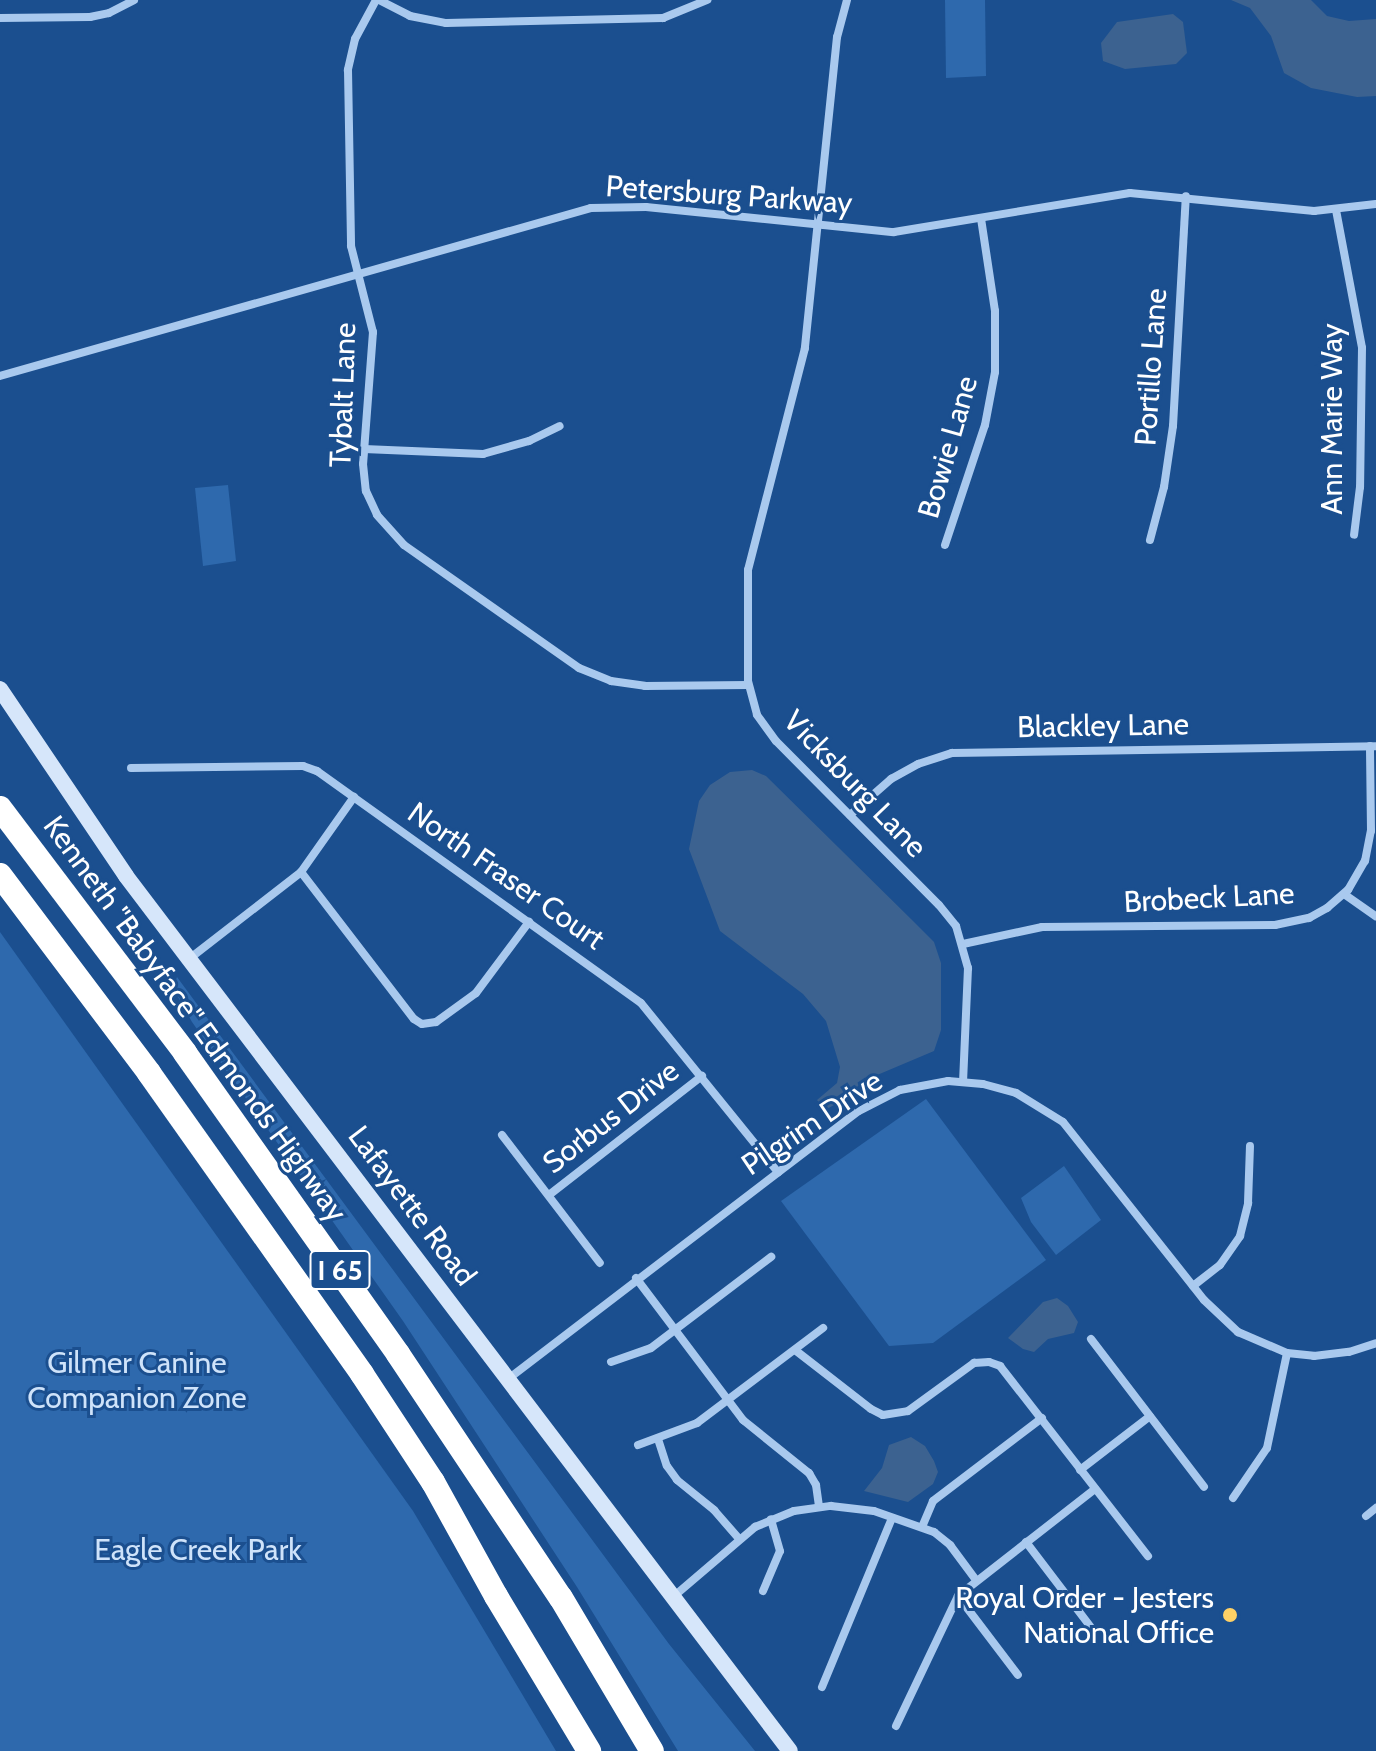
<!DOCTYPE html>
<style>
body{margin:0}
#map{position:relative;width:1376px;height:1751px;overflow:hidden;background:#1b4f8f;font-family:Cabin,sans-serif}
div>[style]{position:absolute}
[style*='--x']{left:calc(var(--x)*1px);top:calc(var(--y)*1px);width:calc(var(--w)*1px);rotate:calc(var(--a)*1deg)}
.green>*{inset:0;background:#2e69ad}
.water>*{inset:0;background:#3c6290}
.minor>*{height:8px;margin:-4px;padding:0 4px;transform-origin:4px;border-radius:4px;background:#a9c9ee}
.secondary>*{height:16px;margin:-8px;padding:0 8px;transform-origin:8px;border-radius:8px;background:#d6e6fa}
.motorway>*{height:24px;margin:-12px;padding:0 12px;transform-origin:12px;border-radius:12px;background:#fff}
.dots>*{width:22px;height:22px;translate:-50% -50%;box-sizing:border-box;border:4px solid #1b4f8f;border-radius:50%}
span{translate:-50% -50%;white-space:nowrap;text-align:center;line-height:1.15;-webkit-text-stroke:6px #1b4f8f;paint-order:stroke}
.shield-label span{padding:2px 6px;background:#1b4f8f;border:2px solid;border-radius:6px;-webkit-text-stroke-width:0}
.shield-label{font-size:28px;color:#fff;font-weight:700}
.street-label{font-size:30px;color:#fff}
.park-label{font-size:30px;color:#cfe3fa}
.poi-label{font-size:30px;color:#fff}
.right{translate:-100% -50%;text-align:right}
</style>
<div id="map">
<div class="green">
<i style="clip-path:polygon(945px 0,985px 0,986px 76px,946px 78px)"></i>
<i style="clip-path:polygon(228px 485px,236px 561px,203px 566px,195px 488px)"></i>
<i style="clip-path:polygon(0 932px,413px 1511px,556px 1751px,0 1751px)"></i>
<i style="clip-path:polygon(177px 977px,669px 1644px,755px 1751px,678px 1751px,577px 1587px,403px 1321px,192px 1022px,173px 988px)"></i>
<i style="clip-path:polygon(926px 1099px,1046px 1260px,933px 1343px,889px 1346px,781px 1201px)"></i>
<i style="clip-path:polygon(1064px 1166px,1101px 1220px,1056px 1255px,1031px 1222px,1021px 1198px)"></i>
</div>
<div class="water">
<i style="clip-path:polygon(1231px 0,1311px 0,1327px 16px,1349px 21px,1376px 19px,1376px 96px,1357px 97px,1311px 88px,1284px 73px,1271px 36px,1250px 8px)"></i>
<i style="clip-path:polygon(1173px 14px,1183px 22px,1187px 53px,1176px 64px,1125px 69px,1103px 61px,1101px 43px,1117px 22px)"></i>
<i style="clip-path:polygon(752px 770px,766px 776px,911px 919px,934px 942px,941px 963px,941px 1030px,934px 1051px,863px 1081px,845px 1099px,825px 1110px,817px 1100px,837px 1083px,840px 1067px,826px 1021px,803px 994px,720px 931px,689px 849px,699px 801px,710px 785px,730px 772px)"></i>
<i style="clip-path:polygon(1057px 1298px,1068px 1306px,1078px 1322px,1074px 1333px,1048px 1339px,1034px 1352px,1023px 1349px,1008px 1338px,1043px 1302px)"></i>
<i style="clip-path:polygon(911px 1437px,925px 1446px,934px 1461px,938px 1472px,933px 1484px,908px 1502px,864px 1491px,882px 1468px,889px 1445px)"></i>
</div>
<div class="minor">
<i style="--x:376;--y:0;--w:44;--a:118.3"></i>
<i style="--x:355;--y:39;--w:32;--a:103"></i>
<i style="--x:348;--y:70;--w:176;--a:89"></i>
<i style="--x:351;--y:246;--w:89;--a:75.7"></i>
<i style="--x:373;--y:332;--w:132;--a:94.3"></i>
<i style="--x:363;--y:464;--w:27;--a:84"></i>
<i style="--x:366;--y:491;--w:26;--a:65"></i>
<i style="--x:377;--y:515;--w:40;--a:48"></i>
<i style="--x:404;--y:545;--w:214;--a:35.1"></i>
<i style="--x:579;--y:668;--w:35;--a:22"></i>
<i style="--x:611;--y:681;--w:34;--a:8"></i>
<i style="--x:645;--y:686;--w:103;--a:-0.6"></i>
<i style="--x:379;--y:0;--w:35;--a:27"></i>
<i style="--x:410;--y:16;--w:37;--a:11"></i>
<i style="--x:446;--y:23;--w:217;--a:-1.3"></i>
<i style="--x:663;--y:18;--w:48;--a:-22.2"></i>
<i style="--x:847;--y:0;--w:38;--a:105"></i>
<i style="--x:837;--y:37;--w:313;--a:95.9"></i>
<i style="--x:805;--y:348;--w:229;--a:104.4"></i>
<i style="--x:748;--y:570;--w:111;--a:90"></i>
<i style="--x:748;--y:681;--w:35;--a:75"></i>
<i style="--x:757;--y:715;--w:32;--a:54"></i>
<i style="--x:776;--y:741;--w:231;--a:45.2"></i>
<i style="--x:939;--y:905;--w:27;--a:51"></i>
<i style="--x:956;--y:926;--w:44;--a:74.1"></i>
<i style="--x:968;--y:968;--w:113;--a:92.5"></i>
<i style="--x:0;--y:18;--w:90;--a:-0.6"></i>
<i style="--x:90;--y:17;--w:19;--a:-12"></i>
<i style="--x:109;--y:13;--w:28;--a:-27"></i>
<i style="--x:1336;--y:210;--w:140;--a:79.3"></i>
<i style="--x:1362;--y:348;--w:139;--a:90.8"></i>
<i style="--x:1360;--y:487;--w:48;--a:97.1"></i>
<i style="--x:0;--y:376;--w:614;--a:-15.87"></i>
<i style="--x:591;--y:208;--w:55;--a:-1"></i>
<i style="--x:646;--y:207;--w:249;--a:5.8"></i>
<i style="--x:894;--y:232;--w:239;--a:-9.4"></i>
<i style="--x:1130;--y:193;--w:185;--a:5.6"></i>
<i style="--x:1314;--y:211;--w:62;--a:-6.4"></i>
<i style="--x:364;--y:449;--w:119;--a:2.4"></i>
<i style="--x:483;--y:454;--w:48;--a:-15.8"></i>
<i style="--x:529;--y:441;--w:34;--a:-26"></i>
<i style="--x:1150;--y:540;--w:55;--a:-75.2"></i>
<i style="--x:1164;--y:487;--w:62;--a:-81.6"></i>
<i style="--x:1173;--y:426;--w:230;--a:-86.8"></i>
<i style="--x:945;--y:545;--w:126;--a:-71.6"></i>
<i style="--x:985;--y:425;--w:54;--a:-79.3"></i>
<i style="--x:995;--y:372;--w:61;--a:-90"></i>
<i style="--x:995;--y:311;--w:94;--a:-98.6"></i>
<i style="--x:131;--y:768;--w:172;--a:-0.7"></i>
<i style="--x:303;--y:766;--w:15;--a:20"></i>
<i style="--x:317;--y:771;--w:398;--a:35.6"></i>
<i style="--x:641;--y:1003;--w:218;--a:51"></i>
<i style="--x:850;--y:815;--w:55;--a:-41.3"></i>
<i style="--x:891;--y:779;--w:31;--a:-29"></i>
<i style="--x:918;--y:764;--w:36;--a:-18"></i>
<i style="--x:952;--y:753;--w:424;--a:-0.9"></i>
<i style="--x:301;--y:872;--w:185;--a:52.5"></i>
<i style="--x:414;--y:1019;--w:9;--a:32"></i>
<i style="--x:422;--y:1024;--w:14;--a:-8"></i>
<i style="--x:436;--y:1022;--w:49;--a:-35.9"></i>
<i style="--x:476;--y:993;--w:89;--a:-53.3"></i>
<i style="--x:1344;--y:894;--w:39;--a:35"></i>
<i style="--x:963;--y:944;--w:81;--a:-12.1"></i>
<i style="--x:1042;--y:927;--w:233;--a:-0.5"></i>
<i style="--x:1275;--y:925;--w:35;--a:-12"></i>
<i style="--x:1309;--y:918;--w:21;--a:-29"></i>
<i style="--x:1327;--y:908;--w:28;--a:-41"></i>
<i style="--x:1348;--y:890;--w:34;--a:-60"></i>
<i style="--x:1365;--y:861;--w:31;--a:-79"></i>
<i style="--x:1371;--y:831;--w:85;--a:-90.7"></i>
<i style="--x:189;--y:959;--w:142;--a:-37.8"></i>
<i style="--x:301;--y:872;--w:92;--a:-54.8"></i>
<i style="--x:502;--y:1135;--w:161;--a:52.6"></i>
<i style="--x:549;--y:1195;--w:194;--a:-37.9"></i>
<i style="--x:636;--y:1278;--w:178;--a:53"></i>
<i style="--x:743;--y:1420;--w:85;--a:38.8"></i>
<i style="--x:809;--y:1473;--w:14;--a:60"></i>
<i style="--x:816;--y:1485;--w:22;--a:82"></i>
<i style="--x:1193;--y:1286;--w:34;--a:-38"></i>
<i style="--x:1220;--y:1265;--w:35;--a:-55"></i>
<i style="--x:1240;--y:1236;--w:34;--a:-76"></i>
<i style="--x:1248;--y:1203;--w:57;--a:-88"></i>
<i style="--x:1091;--y:1339;--w:186;--a:52.6"></i>
<i style="--x:795;--y:1350;--w:96;--a:37.8"></i>
<i style="--x:871;--y:1409;--w:13;--a:27"></i>
<i style="--x:883;--y:1415;--w:25;--a:-9"></i>
<i style="--x:908;--y:1411;--w:82;--a:-36"></i>
<i style="--x:974;--y:1363;--w:15;--a:-4"></i>
<i style="--x:989;--y:1362;--w:12;--a:20"></i>
<i style="--x:1000;--y:1366;--w:241;--a:52.1"></i>
<i style="--x:611;--y:1362;--w:42;--a:-19.3"></i>
<i style="--x:651;--y:1348;--w:151;--a:-37.2"></i>
<i style="--x:508;--y:1379;--w:442;--a:-37.4"></i>
<i style="--x:859;--y:1111;--w:46;--a:-27.1"></i>
<i style="--x:900;--y:1090;--w:49;--a:-10.6"></i>
<i style="--x:948;--y:1081;--w:35;--a:5"></i>
<i style="--x:983;--y:1084;--w:34;--a:15"></i>
<i style="--x:1016;--y:1093;--w:55;--a:31.7"></i>
<i style="--x:1063;--y:1122;--w:227;--a:51.6"></i>
<i style="--x:1204;--y:1300;--w:47;--a:43.3"></i>
<i style="--x:1238;--y:1332;--w:53;--a:23.2"></i>
<i style="--x:1287;--y:1353;--w:27;--a:6"></i>
<i style="--x:1314;--y:1356;--w:35;--a:-7"></i>
<i style="--x:1349;--y:1352;--w:28;--a:-18"></i>
<i style="--x:658;--y:1439;--w:28;--a:72"></i>
<i style="--x:667;--y:1466;--w:17;--a:54"></i>
<i style="--x:677;--y:1480;--w:48;--a:39"></i>
<i style="--x:714;--y:1510;--w:38;--a:49"></i>
<i style="--x:638;--y:1445;--w:63;--a:-20.4"></i>
<i style="--x:697;--y:1423;--w:158;--a:-37"></i>
<i style="--x:1080;--y:1470;--w:88;--a:-37.6"></i>
<i style="--x:1233;--y:1498;--w:60;--a:-55.8"></i>
<i style="--x:1267;--y:1448;--w:97;--a:-78.1"></i>
<i style="--x:1366;--y:1516;--w:13;--a:-39"></i>
<i style="--x:922;--y:1527;--w:28;--a:-67"></i>
<i style="--x:933;--y:1501;--w:137;--a:-37.3"></i>
<i style="--x:1026;--y:1542;--w:106;--a:52.7"></i>
<i style="--x:763;--y:1591;--w:43;--a:-67"></i>
<i style="--x:780;--y:1551;--w:33;--a:-106"></i>
<i style="--x:958;--y:1596;--w:99;--a:52.8"></i>
<i style="--x:673;--y:1597;--w:108;--a:-40.5"></i>
<i style="--x:755;--y:1527;--w:42;--a:-22.3"></i>
<i style="--x:794;--y:1511;--w:37;--a:-8"></i>
<i style="--x:831;--y:1506;--w:43;--a:6.6"></i>
<i style="--x:874;--y:1511;--w:64;--a:19.3"></i>
<i style="--x:934;--y:1532;--w:21;--a:39"></i>
<i style="--x:950;--y:1545;--w:44;--a:53.4"></i>
<i style="--x:822;--y:1687;--w:183;--a:-67.5"></i>
<i style="--x:896;--y:1726;--w:144;--a:-64.5"></i>
<i style="--x:958;--y:1596;--w:174;--a:-38"></i>
</div>
<div class="secondary">
<i style="--x:0;--y:689;--w:225;--a:56"></i>
<i style="--x:126;--y:876;--w:1098;--a:52.81"></i>
</div>
<div class="motorway">
<i style="--x:0;--y:808;--w:307;--a:52.9"></i>
<i style="--x:185;--y:1053;--w:369;--a:54.7"></i>
<i style="--x:398;--y:1354;--w:293;--a:56.3"></i>
<i style="--x:561;--y:1598;--w:178;--a:59.3"></i>
<i style="--x:0;--y:875;--w:248;--a:53"></i>
<i style="--x:149;--y:1073;--w:369;--a:54.7"></i>
<i style="--x:362;--y:1374;--w:129;--a:56.7"></i>
<i style="--x:433;--y:1482;--w:130;--a:61.1"></i>
<i style="--x:496;--y:1596;--w:181;--a:59"></i>
</div>
<div class="dots">
<i style="left:1230px;top:1615px;background:#ffd166"></i>
</div>
<div class="shield-label">
<span style="left:340px;top:1270px">I 65</span>
</div>
<div class="street-label">
<span style="left:729px;top:195px;rotate:4deg">Petersburg Parkway</span>
<span style="left:1151px;top:367px;rotate:-86deg">Portillo Lane</span>
<span style="left:343px;top:395px;rotate:-88deg">Tybalt Lane</span>
<span style="left:1332px;top:419px;rotate:-90deg">Ann Marie Way</span>
<span style="left:948px;top:447px;rotate:-74deg">Bowie Lane</span>
<span style="left:1103px;top:726px;rotate:-1deg">Blackley Lane</span>
<span style="left:855px;top:784px;rotate:46deg">Vicksburg Lane</span>
<span style="left:506px;top:876px;rotate:35deg">North Fraser Court</span>
<span style="left:1209px;top:898px;rotate:-3deg">Brobeck Lane</span>
<span style="left:195px;top:1019px;rotate:54deg">Kenneth "Babyface" Edmonds Highway</span>
<span style="left:611px;top:1117px;rotate:-38deg">Sorbus Drive</span>
<span style="left:812px;top:1123px;rotate:-34deg">Pilgrim Drive</span>
<span style="left:412px;top:1206px;rotate:53deg">Lafayette Road</span>
</div>
<div class="park-label">
<span style="left:137px;top:1380px">Gilmer Canine<br>Companion Zone</span>
<span style="left:198px;top:1550px">Eagle Creek Park</span>
</div>
<div class="poi-label">
<span class="right" style="left:1214px;top:1615px">Royal Order - Jesters<br>National Office</span>
</div>
</div>
